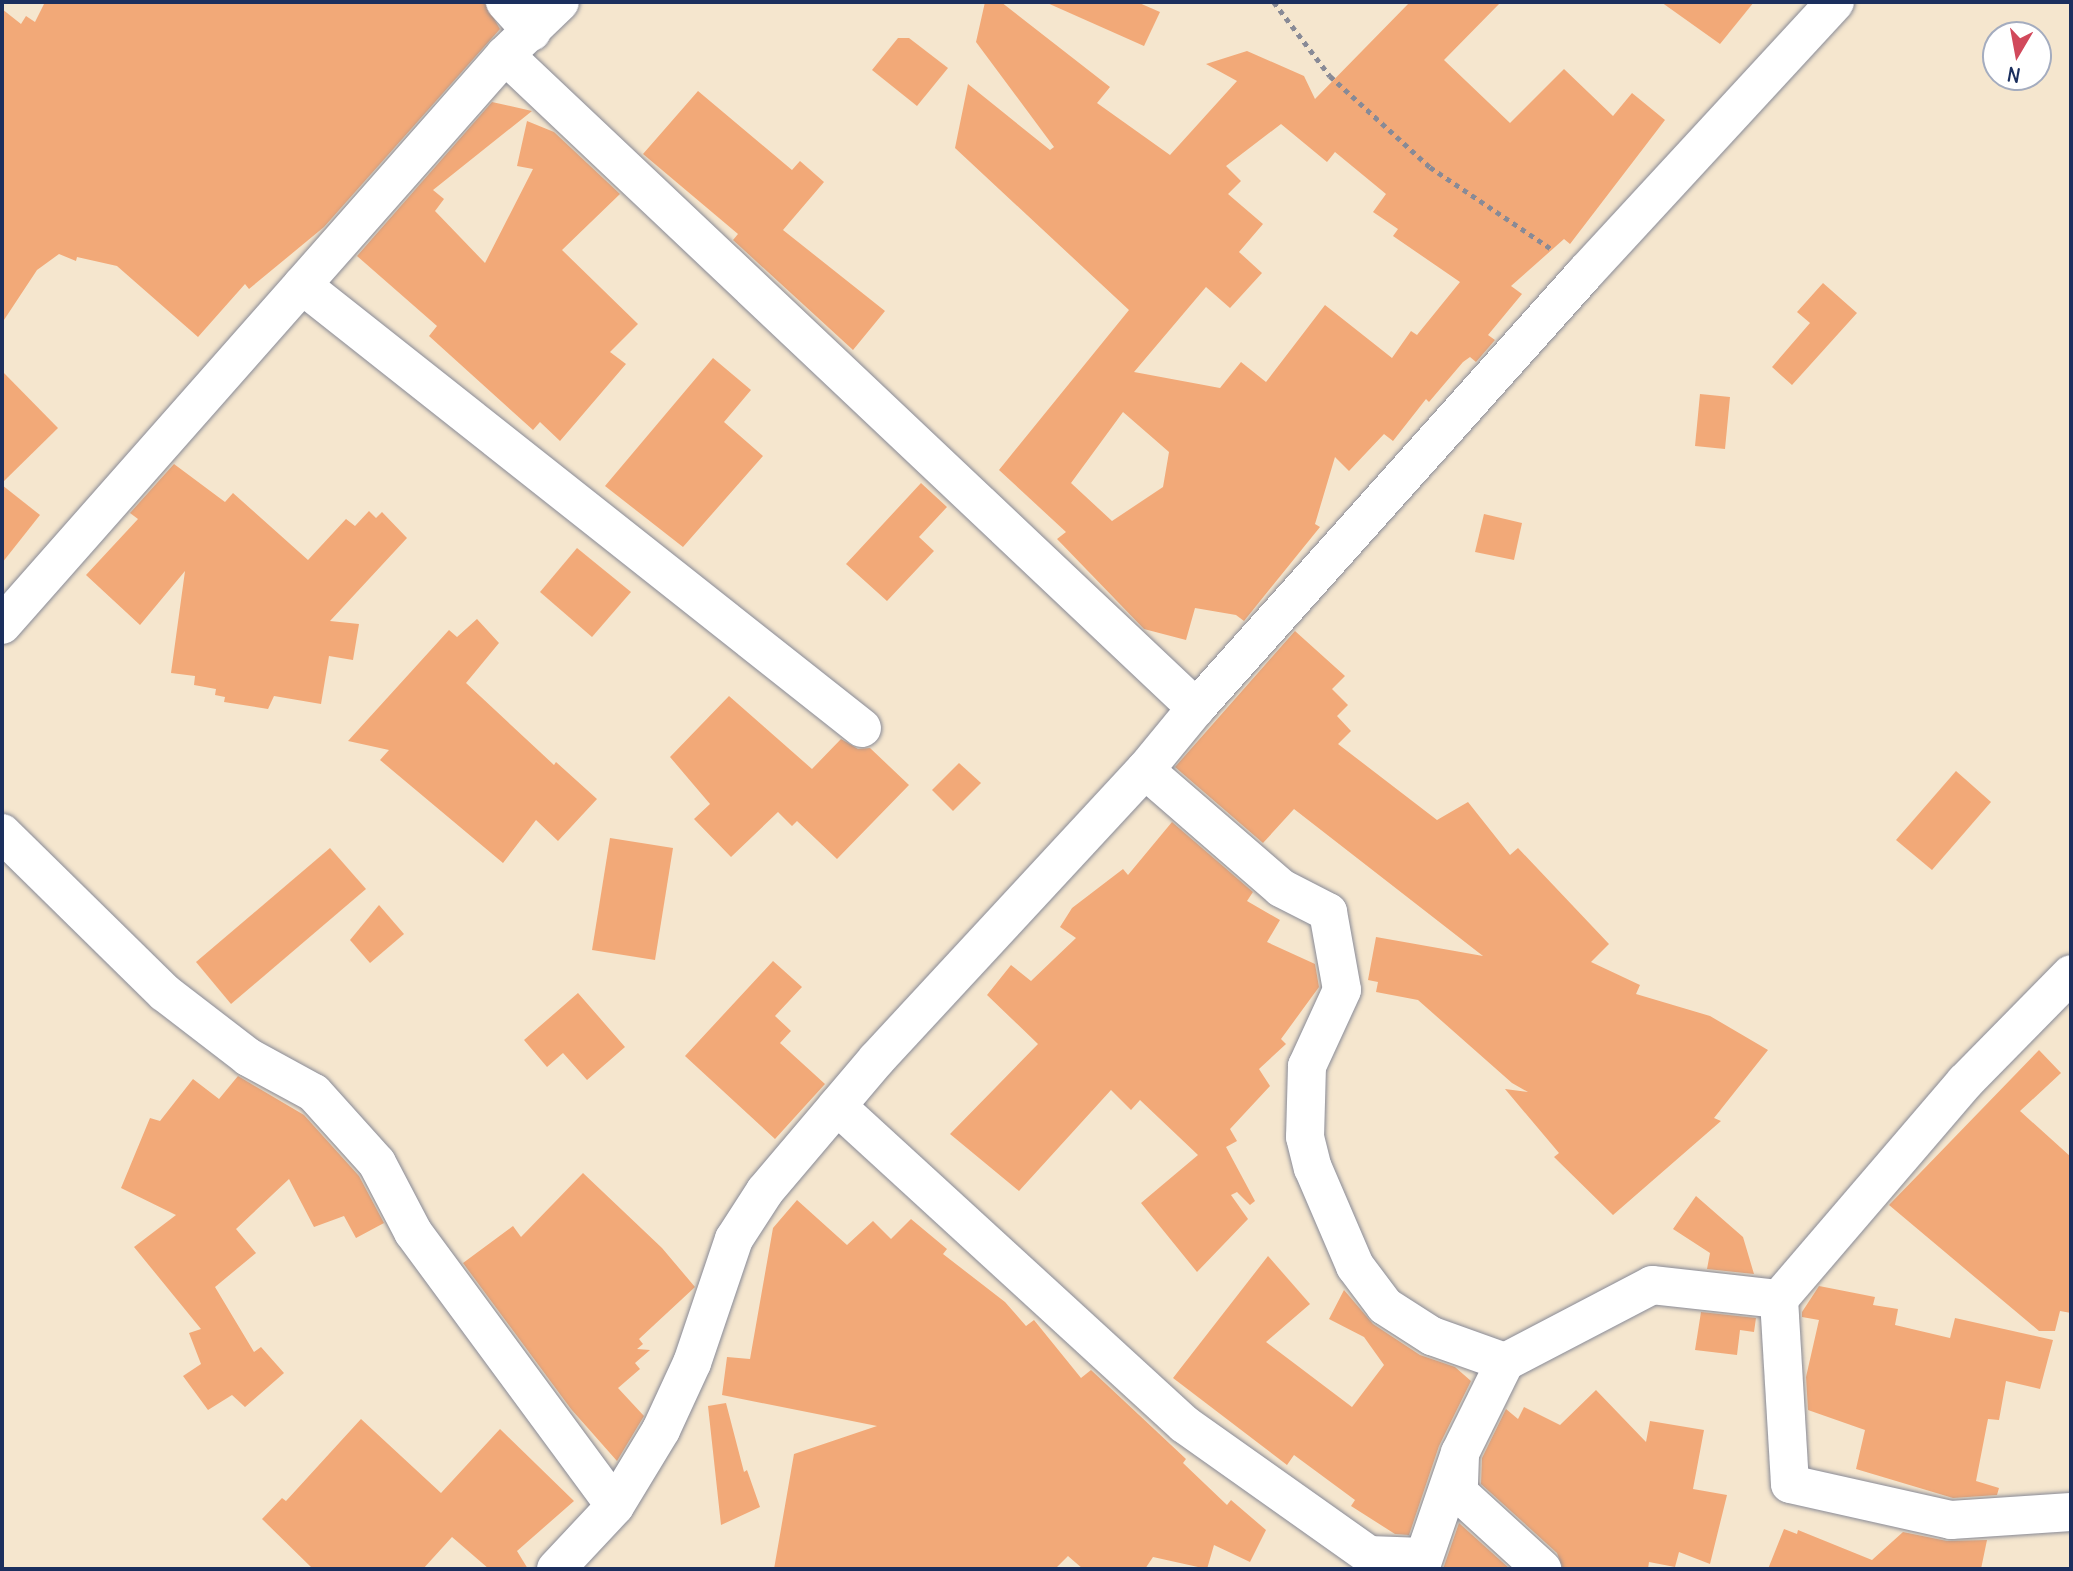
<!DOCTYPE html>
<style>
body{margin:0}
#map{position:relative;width:2073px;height:1571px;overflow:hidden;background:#f5e6ce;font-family:Delius,sans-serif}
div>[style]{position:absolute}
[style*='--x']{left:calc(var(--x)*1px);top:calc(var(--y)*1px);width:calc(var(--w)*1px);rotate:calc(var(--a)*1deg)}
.building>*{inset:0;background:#f2a978}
.path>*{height:4.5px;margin-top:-2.25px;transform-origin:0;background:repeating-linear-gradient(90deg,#888a96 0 5px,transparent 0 10px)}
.roads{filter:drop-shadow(0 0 2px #888a96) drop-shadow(0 0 2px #888a96)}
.street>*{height:38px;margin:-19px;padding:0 19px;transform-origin:19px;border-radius:19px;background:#fff}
span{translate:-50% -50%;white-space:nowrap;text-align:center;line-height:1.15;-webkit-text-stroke:6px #fff;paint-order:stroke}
.frame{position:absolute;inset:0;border:4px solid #1b2f5e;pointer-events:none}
.north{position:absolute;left:1982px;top:21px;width:70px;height:70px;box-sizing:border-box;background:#fff;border:2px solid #a4acbf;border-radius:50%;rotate:190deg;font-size:19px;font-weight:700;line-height:28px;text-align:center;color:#1b2f5e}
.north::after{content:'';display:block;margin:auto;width:24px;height:32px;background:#d1495b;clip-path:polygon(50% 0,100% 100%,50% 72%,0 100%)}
</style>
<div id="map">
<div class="building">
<i style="clip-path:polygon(45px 2px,484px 2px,500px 29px,324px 227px,249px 289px,245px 284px,198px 337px,117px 266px,77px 257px,76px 261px,59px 254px,37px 270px,2px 323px,2px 9px,21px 24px,26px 16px,35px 22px)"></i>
<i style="clip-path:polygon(evenodd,985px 2px,1001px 2px,1110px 87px,1097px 103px,1170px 155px,1237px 81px,1206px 64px,1247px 51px,1304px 76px,1315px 99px,1410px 2px,1501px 2px,1444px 60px,1510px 123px,1564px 69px,1613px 116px,1632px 93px,1665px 120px,1570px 244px,1564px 239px,1511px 286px,1522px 294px,1488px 335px,1495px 340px,1476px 362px,1470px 357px,1463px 362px,1429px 402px,1426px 399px,1393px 441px,1384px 434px,1349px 471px,1335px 457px,1315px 524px,1320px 527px,1244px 621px,1236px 615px,1195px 608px,1186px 640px,1144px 629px,1057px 539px,1066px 532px,999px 470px,1129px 310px,955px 148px,968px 84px,1050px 150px,1054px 147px,976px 42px,985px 2px,1281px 124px,1327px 162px,1335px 152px,1386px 194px,1373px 212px,1398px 229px,1393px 236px,1460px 282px,1417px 335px,1411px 331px,1392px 358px,1325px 305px,1266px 382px,1241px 362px,1220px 388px,1134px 372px,1206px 287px,1230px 308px,1262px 273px,1239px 252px,1263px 224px,1228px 194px,1241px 181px,1226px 166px,1281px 124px,985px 2px,1123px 412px,1169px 452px,1163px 487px,1112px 521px,1071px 483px,1123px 412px)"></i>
<i style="clip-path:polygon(1045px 2px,1137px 2px,1160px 12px,1144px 46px)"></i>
<i style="clip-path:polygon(1661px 2px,1754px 2px,1720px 44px)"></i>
<i style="clip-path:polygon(898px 38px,909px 38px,948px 68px,917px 106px,872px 70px)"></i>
<i style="clip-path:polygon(698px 91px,792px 170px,800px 161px,824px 182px,783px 230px,885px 311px,853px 350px,733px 240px,738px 234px,643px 154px)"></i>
<i style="clip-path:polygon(492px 102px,532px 111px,433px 190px,444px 199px,435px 211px,485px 263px,533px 169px,517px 166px,527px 121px,554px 132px,620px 194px,562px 250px,638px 324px,610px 352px,626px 364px,560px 441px,540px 422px,533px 430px,471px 374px,429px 336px,437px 326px,357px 256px)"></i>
<i style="clip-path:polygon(1823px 283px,1857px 313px,1792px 385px,1772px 367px,1810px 323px,1797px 312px)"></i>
<i style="clip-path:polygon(713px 358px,751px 390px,724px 422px,763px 456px,683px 547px,605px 486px)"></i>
<i style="clip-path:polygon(2px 371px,58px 428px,2px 483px)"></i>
<i style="clip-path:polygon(1700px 394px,1730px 397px,1725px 449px,1695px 446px)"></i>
<i style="clip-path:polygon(174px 464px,225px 502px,233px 493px,308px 560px,346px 519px,355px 526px,369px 511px,376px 518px,382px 512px,407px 538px,330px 621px,359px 624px,353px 660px,329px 656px,321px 704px,274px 696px,268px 709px,224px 702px,225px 697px,215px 695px,216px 689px,194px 685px,195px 676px,171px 673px,185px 571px,140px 625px,86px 575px,138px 519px,130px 513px)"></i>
<i style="clip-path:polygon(921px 483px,947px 507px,919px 537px,934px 551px,887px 601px,846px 564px)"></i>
<i style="clip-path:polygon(2px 485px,40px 515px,2px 563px)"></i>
<i style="clip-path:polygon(1484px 514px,1522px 523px,1514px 560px,1475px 552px)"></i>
<i style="clip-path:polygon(577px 548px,631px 592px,592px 637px,540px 592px)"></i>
<i style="clip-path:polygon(477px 619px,499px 643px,466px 683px,554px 765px,556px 762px,597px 799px,558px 841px,536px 820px,503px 863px,380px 760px,389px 750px,348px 741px,449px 630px,457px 637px)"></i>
<i style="clip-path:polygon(1295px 631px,1345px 676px,1332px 689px,1348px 705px,1337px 716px,1351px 731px,1338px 744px,1437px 820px,1468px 802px,1510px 855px,1518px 848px,1609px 944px,1591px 962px,1640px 985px,1636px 994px,1710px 1016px,1768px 1050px,1714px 1118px,1721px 1121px,1613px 1215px,1554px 1157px,1559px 1153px,1505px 1089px,1528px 1092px,1512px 1083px,1418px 1000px,1376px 992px,1378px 982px,1368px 980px,1376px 937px,1483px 956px,1294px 809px,1263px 843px,1175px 767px)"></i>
<i style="clip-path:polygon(729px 696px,812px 769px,841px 739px,858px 749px,870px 748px,909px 785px,837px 859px,797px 821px,792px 826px,778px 812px,731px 857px,694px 819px,710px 804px,670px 757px)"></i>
<i style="clip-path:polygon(959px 763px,981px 783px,953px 811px,932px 790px)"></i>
<i style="clip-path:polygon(1956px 771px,1991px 802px,1932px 870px,1896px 840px)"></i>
<i style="clip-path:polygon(1172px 822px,1253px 892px,1247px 901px,1280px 920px,1267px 942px,1315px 964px,1319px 987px,1281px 1039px,1286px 1044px,1259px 1069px,1270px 1086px,1230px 1129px,1237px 1141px,1226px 1147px,1255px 1201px,1250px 1205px,1237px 1192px,1231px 1195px,1248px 1219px,1197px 1272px,1141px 1203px,1198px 1155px,1140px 1100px,1131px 1110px,1111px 1090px,1019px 1191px,950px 1134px,1038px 1044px,987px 995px,1011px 965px,1031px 981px,1076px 938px,1060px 927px,1072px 908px,1123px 869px,1128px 875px)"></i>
<i style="clip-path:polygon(610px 838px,673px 848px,655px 960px,592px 950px)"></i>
<i style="clip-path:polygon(330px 848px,366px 889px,231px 1004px,196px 962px)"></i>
<i style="clip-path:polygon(379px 905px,404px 934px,370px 963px,350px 940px)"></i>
<i style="clip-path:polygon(773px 961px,802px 987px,775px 1016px,791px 1031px,780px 1043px,825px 1084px,775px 1139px,685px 1056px)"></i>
<i style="clip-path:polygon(578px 993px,625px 1047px,587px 1080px,563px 1053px,547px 1067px,524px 1040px)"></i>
<i style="clip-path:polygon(2039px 1050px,2061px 1073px,2020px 1111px,2071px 1157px,2071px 1313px,2060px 1311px,2055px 1331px,2039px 1331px,1889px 1205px)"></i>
<i style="clip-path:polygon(238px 1076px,304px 1115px,359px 1176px,384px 1223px,356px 1238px,344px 1216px,314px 1227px,289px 1179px,236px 1229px,256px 1253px,215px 1287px,254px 1352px,261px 1347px,284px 1373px,245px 1407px,232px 1395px,208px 1410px,183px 1376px,201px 1364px,189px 1333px,201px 1329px,134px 1247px,176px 1215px,121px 1188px,150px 1118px,160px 1121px,193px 1079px,219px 1099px)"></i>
<i style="clip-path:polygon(583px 1173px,662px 1248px,695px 1287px,639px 1339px,643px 1344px,637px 1349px,650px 1350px,635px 1363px,640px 1369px,618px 1388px,644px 1416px,617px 1461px,571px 1409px,463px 1263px,513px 1226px,521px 1237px)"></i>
<i style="clip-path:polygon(1696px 1196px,1743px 1237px,1754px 1274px,1707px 1269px,1710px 1253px,1673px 1229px)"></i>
<i style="clip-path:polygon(797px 1200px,847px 1245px,873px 1221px,891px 1239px,911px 1219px,947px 1249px,943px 1254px,1005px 1302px,1026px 1326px,1034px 1320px,1081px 1378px,1091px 1370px,1186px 1459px,1183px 1463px,1227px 1505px,1231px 1500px,1266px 1530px,1250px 1562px,1214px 1545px,1207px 1569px,1153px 1557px,1145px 1569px,1083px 1569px,1068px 1556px,1055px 1569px,774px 1569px,794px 1454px,877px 1426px,722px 1395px,727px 1357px,750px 1359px,773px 1228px)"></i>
<i style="clip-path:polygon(1268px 1256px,1310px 1304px,1266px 1342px,1352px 1407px,1384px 1365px,1364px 1337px,1329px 1319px,1344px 1290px,1373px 1324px,1420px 1355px,1455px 1367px,1471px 1381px,1439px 1446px,1409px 1535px,1395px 1534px,1351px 1506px,1355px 1500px,1294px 1455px,1287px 1465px,1173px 1378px)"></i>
<i style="clip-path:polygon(1819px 1286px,1875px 1297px,1873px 1305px,1898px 1309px,1895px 1325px,1950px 1338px,1955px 1318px,2053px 1340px,2040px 1389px,2006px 1381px,1999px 1420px,1988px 1419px,1976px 1481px,1999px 1488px,1997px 1495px,1953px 1498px,1856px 1469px,1865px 1430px,1808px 1410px,1806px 1377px,1819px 1320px,1802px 1317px,1802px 1312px)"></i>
<i style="clip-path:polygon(1701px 1312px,1756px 1318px,1754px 1332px,1740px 1330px,1737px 1355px,1695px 1350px)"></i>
<i style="clip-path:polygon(1596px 1390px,1646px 1442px,1650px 1421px,1704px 1430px,1693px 1489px,1727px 1495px,1710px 1564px,1679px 1552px,1675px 1567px,1649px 1562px,1648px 1569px,1563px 1569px,1557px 1553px,1481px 1484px,1482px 1458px,1506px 1409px,1518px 1419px,1524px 1407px,1560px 1425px)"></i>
<i style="clip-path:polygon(726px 1403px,744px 1472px,747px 1470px,760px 1507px,721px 1525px,708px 1406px)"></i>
<i style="clip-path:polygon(361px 1419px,441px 1493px,500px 1429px,574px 1501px,517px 1551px,528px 1569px,489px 1569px,452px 1537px,423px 1569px,313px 1569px,262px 1519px,282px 1498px,286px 1501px)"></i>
<i style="clip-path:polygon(1459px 1523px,1510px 1569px,1443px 1569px)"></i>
<i style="clip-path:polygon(1784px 1529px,1797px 1534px,1798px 1530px,1872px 1560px,1903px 1532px,1947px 1541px,1987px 1540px,1981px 1569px,1768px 1569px)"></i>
</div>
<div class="path">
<i style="--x:1274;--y:2;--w:93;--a:52.9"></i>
<i style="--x:1330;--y:76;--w:135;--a:42.3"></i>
<i style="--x:1430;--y:167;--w:148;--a:34"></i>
</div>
<div class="roads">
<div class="street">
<i style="--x:505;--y:2;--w:40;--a:48"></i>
<i style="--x:505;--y:55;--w:951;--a:43.38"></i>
<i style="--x:302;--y:285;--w:714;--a:38.35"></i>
<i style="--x:2;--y:625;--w:760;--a:-48.57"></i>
<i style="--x:505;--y:55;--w:76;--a:-43.9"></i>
<i style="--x:1145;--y:770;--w:180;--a:40.9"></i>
<i style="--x:1281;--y:888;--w:53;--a:27.1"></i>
<i style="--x:1328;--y:912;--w:79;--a:79.8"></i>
<i style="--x:1342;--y:990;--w:84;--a:114.7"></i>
<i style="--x:1307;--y:1066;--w:71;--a:91.6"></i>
<i style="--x:1305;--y:1137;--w:32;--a:76"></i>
<i style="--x:1313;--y:1168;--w:107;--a:66.8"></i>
<i style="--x:1355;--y:1266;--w:50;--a:53.1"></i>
<i style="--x:1385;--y:1306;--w:56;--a:32.6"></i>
<i style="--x:1432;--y:1336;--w:77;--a:19.6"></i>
<i style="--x:2;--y:833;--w:228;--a:44.5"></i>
<i style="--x:165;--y:993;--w:105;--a:37.6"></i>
<i style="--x:248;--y:1057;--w:75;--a:28.6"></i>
<i style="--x:314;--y:1093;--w:94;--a:48"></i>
<i style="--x:377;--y:1163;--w:78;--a:62.4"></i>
<i style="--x:413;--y:1232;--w:340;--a:53.6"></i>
<i style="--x:837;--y:1106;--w:471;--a:42.5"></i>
<i style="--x:1184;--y:1424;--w:227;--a:35.3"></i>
<i style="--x:1369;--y:1555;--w:54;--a:2.1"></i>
<i style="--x:1779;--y:1299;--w:286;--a:-49.4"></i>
<i style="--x:1965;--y:1082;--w:151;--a:-45.5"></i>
<i style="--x:1460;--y:1455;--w:38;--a:92"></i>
<i style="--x:1459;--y:1493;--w:113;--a:42.5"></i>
<i style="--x:556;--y:1569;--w:86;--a:-46.9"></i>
<i style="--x:615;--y:1506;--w:89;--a:-58.8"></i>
<i style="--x:661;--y:1430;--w:74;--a:-65.2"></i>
<i style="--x:692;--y:1363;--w:131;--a:-71.3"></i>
<i style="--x:734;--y:1239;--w:57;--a:-57.1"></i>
<i style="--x:765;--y:1191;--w:173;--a:-49.7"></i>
<i style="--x:877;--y:1059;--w:394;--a:-47.2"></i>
<i style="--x:1145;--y:770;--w:80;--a:-50.6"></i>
<i style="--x:1196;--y:708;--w:585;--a:-48.19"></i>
<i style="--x:1586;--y:272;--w:367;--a:-47.3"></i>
<i style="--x:1420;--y:1569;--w:123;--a:-71"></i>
<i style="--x:1460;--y:1453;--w:102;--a:-63.7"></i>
<i style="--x:1505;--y:1362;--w:166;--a:-27.6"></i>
<i style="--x:1652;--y:1285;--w:128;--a:6.3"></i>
<i style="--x:1779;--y:1299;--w:185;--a:86.6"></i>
<i style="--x:1790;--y:1484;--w:165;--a:12.6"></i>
<i style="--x:1951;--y:1520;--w:120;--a:-3.8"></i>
</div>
</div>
<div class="frame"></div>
<div class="north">N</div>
</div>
